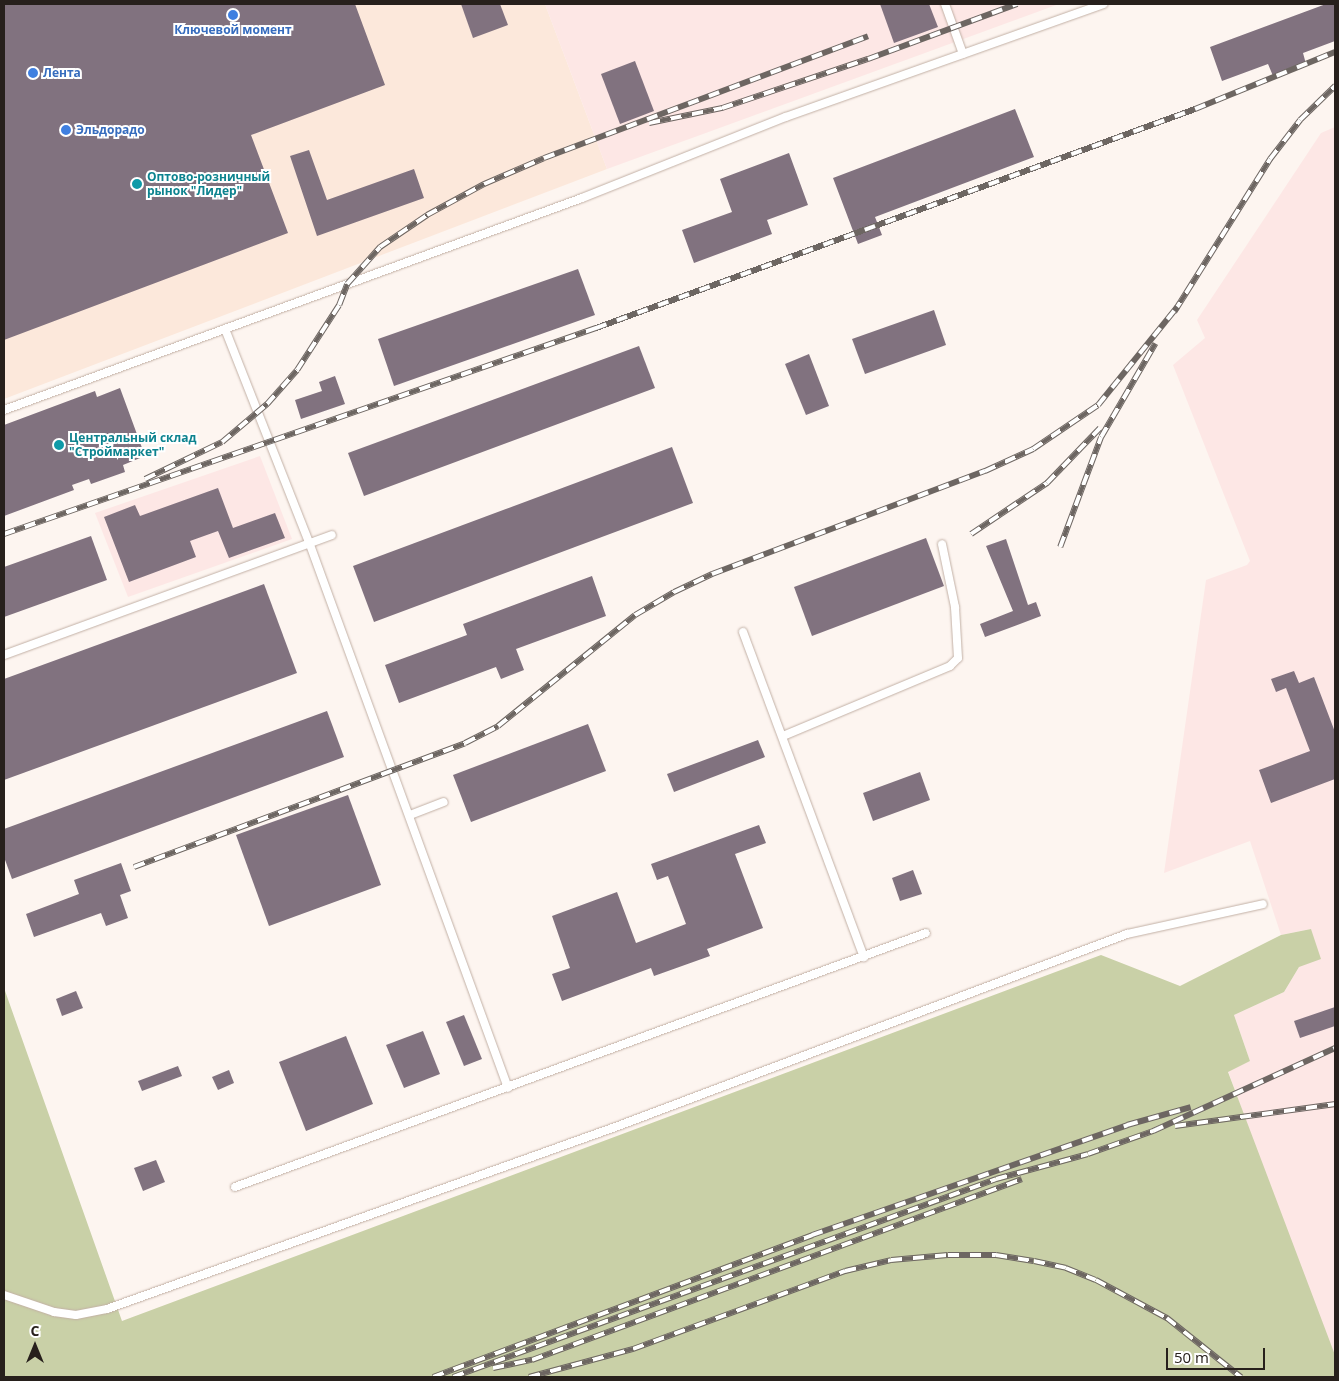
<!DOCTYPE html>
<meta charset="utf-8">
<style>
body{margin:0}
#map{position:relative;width:1339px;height:1381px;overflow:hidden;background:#fdf5f0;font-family:"Open Sans",sans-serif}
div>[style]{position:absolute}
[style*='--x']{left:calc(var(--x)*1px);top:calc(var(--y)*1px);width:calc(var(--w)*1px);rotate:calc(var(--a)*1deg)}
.built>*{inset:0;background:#fce8db}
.industrial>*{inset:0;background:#fde7e5}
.green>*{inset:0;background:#c9d0a7}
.building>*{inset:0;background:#81727f}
.roads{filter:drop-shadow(0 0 1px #c2b0a5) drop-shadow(0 0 1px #c2b0a5)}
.service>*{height:8px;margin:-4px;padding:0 4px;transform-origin:4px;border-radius:4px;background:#fff}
.rail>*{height:5.5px;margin-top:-2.75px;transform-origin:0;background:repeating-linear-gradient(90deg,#fff 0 11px,#6d6662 0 22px);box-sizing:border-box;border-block:1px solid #6d6662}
.dots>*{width:14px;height:14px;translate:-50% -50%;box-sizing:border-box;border:2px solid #fff;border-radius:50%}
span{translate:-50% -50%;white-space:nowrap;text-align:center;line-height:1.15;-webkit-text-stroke:4px #fff;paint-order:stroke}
.shop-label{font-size:12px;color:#366cbe;font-weight:700}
.left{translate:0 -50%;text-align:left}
.culture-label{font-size:12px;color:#0d838f;font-weight:700}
.frame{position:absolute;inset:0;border:5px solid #27201c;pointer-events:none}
.north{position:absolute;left:10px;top:1321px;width:50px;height:50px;-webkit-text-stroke:4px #fff;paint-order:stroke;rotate:0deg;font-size:14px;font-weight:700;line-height:20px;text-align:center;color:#27201c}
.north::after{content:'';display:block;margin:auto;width:18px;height:22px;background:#27201c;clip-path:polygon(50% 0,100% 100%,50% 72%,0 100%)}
.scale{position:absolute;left:1166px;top:1348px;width:99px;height:22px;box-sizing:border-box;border:2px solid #27201c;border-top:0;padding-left:6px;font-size:15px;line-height:18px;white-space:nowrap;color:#27201c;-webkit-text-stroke:4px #fff;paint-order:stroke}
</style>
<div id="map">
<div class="built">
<i style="clip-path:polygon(4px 4px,545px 4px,607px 169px,4px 399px)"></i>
</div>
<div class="industrial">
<i style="clip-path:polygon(545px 4px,1059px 4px,607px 169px)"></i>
<i style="clip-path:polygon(1335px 127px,1335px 1369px,1228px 1071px,1250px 1061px,1234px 1015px,1284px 992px,1299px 967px,1311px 929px,1281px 935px,1250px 841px,1164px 873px,1206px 580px,1247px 565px,1250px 561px,1173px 365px,1205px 338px,1197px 320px,1321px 133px)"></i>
<i style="clip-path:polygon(260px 456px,292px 539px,128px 597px,95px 513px)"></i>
</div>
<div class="green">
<i style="clip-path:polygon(1311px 929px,1321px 959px,1299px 967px,1284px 992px,1234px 1015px,1250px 1061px,1228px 1072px,1335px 1355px,1335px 1377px,4px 1377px,4px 988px,122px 1321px,1101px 955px,1180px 986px,1281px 935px)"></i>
</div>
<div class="building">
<i style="clip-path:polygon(4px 4px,355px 4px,385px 85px,251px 135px,288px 233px,4px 340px)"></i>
<i style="clip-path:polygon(461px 4px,500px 4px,508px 25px,473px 38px)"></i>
<i style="clip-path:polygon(880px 4px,929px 4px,938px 27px,894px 43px)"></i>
<i style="clip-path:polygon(1326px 4px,1335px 4px,1335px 41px,1303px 53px,1306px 64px,1273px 76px,1268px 64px,1222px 81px,1210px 47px)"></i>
<i style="clip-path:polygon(635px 61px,654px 111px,620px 124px,601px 74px)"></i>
<i style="clip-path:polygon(1015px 109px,1034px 157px,875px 217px,882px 235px,858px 244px,833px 178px)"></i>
<i style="clip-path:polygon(309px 150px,327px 200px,414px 169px,424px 198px,317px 236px,290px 156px)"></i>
<i style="clip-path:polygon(789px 153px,808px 205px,767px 220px,772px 234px,694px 263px,682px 230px,732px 212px,720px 179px)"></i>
<i style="clip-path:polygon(578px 269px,595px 315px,394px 386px,378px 339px)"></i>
<i style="clip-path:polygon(934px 310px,946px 345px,865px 374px,852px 339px)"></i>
<i style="clip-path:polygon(639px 346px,655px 388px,364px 496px,348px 453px)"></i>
<i style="clip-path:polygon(809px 354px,829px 406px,806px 415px,785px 364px)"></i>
<i style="clip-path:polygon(335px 376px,345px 404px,301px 419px,295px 400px,322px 391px,319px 382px)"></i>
<i style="clip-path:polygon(120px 388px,145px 456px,123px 465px,125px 472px,91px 484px,89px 479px,72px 485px,74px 490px,4px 516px,4px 425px,95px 391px,97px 397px)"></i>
<i style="clip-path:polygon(672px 447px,693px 503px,374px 622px,353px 566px)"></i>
<i style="clip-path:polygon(218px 488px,233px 528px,275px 513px,285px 538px,229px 558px,218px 531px,190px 541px,196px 557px,129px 582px,104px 517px,135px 505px,140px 516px)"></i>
<i style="clip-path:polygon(91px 536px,107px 580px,4px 617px,4px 567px)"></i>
<i style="clip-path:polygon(926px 538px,944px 586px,812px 636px,794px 587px)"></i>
<i style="clip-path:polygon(1006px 539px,1028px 605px,1036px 602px,1041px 616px,985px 637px,980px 624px,1013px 611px,986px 546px)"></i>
<i style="clip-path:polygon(592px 576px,606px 616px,516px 649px,524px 670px,501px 679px,496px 667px,399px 703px,385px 665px,467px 635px,463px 624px)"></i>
<i style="clip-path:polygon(264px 584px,297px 673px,4px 780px,4px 679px)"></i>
<i style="clip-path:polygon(1294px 671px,1299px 683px,1314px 677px,1335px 732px,1335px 779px,1271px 803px,1259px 770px,1310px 751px,1286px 688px,1276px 692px,1271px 679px)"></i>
<i style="clip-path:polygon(327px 711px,344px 757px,12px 879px,4px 857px,4px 829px)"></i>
<i style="clip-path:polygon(588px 724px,606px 771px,471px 822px,453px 775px)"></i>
<i style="clip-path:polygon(758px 740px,765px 757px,674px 792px,667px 774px)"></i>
<i style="clip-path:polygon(920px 772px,930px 800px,873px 821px,863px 793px)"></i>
<i style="clip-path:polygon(348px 795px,381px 885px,269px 926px,236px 835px)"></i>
<i style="clip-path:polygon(759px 825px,766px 843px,735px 854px,763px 928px,707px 949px,710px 956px,654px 976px,651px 968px,562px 1001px,552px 974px,570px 968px,552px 916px,617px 892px,636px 943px,686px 924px,668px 876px,657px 880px,651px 864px)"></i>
<i style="clip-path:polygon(121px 863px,131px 891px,120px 895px,128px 918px,106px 926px,101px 913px,34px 937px,26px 914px,79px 894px,74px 880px)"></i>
<i style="clip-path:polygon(913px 870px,922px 894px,900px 901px,892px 878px)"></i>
<i style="clip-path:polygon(76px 991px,83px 1008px,62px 1016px,56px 999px)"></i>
<i style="clip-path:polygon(1335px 1007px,1335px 1026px,1300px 1038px,1294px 1021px)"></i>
<i style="clip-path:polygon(464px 1015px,482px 1059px,464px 1066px,446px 1022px)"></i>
<i style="clip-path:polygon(423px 1031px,440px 1074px,404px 1088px,386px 1045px)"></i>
<i style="clip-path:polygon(346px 1036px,373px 1104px,306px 1131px,279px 1062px)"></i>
<i style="clip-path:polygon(178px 1066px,182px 1076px,142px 1091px,138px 1081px)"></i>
<i style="clip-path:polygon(229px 1070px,234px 1083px,218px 1090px,212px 1077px)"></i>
<i style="clip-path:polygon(156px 1160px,165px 1182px,143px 1191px,134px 1168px)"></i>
</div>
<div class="roads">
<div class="service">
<i style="--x:945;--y:4;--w:53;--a:70.2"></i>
<i style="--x:225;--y:329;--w:229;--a:68.5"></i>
<i style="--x:309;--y:542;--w:581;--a:69.97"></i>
<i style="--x:4;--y:410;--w:616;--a:-20.14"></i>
<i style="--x:582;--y:198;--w:219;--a:-21.7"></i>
<i style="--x:786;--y:117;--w:337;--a:-19.6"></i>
<i style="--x:743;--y:632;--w:347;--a:69.6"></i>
<i style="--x:4;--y:655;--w:349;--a:-20.1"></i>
<i style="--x:783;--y:736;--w:181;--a:-22.7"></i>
<i style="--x:950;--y:666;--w:11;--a:-45"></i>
<i style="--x:958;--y:658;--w:51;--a:-93.4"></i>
<i style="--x:955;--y:607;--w:64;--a:-101.7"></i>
<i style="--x:410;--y:815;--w:36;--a:-21"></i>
<i style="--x:235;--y:1187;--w:736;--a:-20.18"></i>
<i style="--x:4;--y:1295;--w:53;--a:18.8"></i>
<i style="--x:54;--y:1312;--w:22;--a:8"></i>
<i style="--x:76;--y:1315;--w:32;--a:-11"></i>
<i style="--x:107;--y:1309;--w:543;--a:-19.7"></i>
<i style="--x:618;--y:1126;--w:544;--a:-20.67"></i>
<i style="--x:1127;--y:934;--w:139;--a:-12.4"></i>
</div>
</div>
<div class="rail">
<i style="--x:649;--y:123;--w:75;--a:-11.6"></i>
<i style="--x:722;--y:108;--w:154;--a:-18.6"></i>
<i style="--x:868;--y:59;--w:159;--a:-20.3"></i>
<i style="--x:1174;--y:312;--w:181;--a:-57.9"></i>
<i style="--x:1270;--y:159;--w:49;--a:-52.4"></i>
<i style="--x:1300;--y:120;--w:49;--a:-44.2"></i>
<i style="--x:145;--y:479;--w:85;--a:-25.7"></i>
<i style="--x:222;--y:442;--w:59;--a:-40.2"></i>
<i style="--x:267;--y:404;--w:45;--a:-48.6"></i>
<i style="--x:297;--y:370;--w:77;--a:-57.1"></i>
<i style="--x:339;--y:305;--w:22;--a:-69"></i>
<i style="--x:347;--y:284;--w:50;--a:-48.3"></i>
<i style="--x:380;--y:247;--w:57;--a:-34.2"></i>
<i style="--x:427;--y:215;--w:65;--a:-28.5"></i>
<i style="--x:484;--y:184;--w:65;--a:-23.4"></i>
<i style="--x:544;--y:158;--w:346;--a:-20.6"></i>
<i style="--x:4;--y:534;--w:627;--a:-19.19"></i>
<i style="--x:596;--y:328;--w:638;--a:-20.08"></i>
<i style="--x:1195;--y:109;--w:151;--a:-22.2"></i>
<i style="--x:971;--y:534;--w:92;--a:-33.9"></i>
<i style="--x:1047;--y:483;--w:76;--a:-46.1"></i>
<i style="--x:1060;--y:547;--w:117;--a:-69.6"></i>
<i style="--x:1101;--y:437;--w:108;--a:-59.9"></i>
<i style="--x:134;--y:867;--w:353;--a:-20.5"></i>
<i style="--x:465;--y:743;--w:37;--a:-27"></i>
<i style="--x:498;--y:726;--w:176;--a:-39"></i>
<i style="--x:635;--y:615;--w:45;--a:-30.5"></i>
<i style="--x:674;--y:592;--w:42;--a:-25.3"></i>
<i style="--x:712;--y:574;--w:292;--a:-20.7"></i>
<i style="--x:985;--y:471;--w:53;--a:-24.6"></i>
<i style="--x:1033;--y:449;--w:78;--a:-34.1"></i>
<i style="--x:1098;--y:405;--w:126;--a:-51.1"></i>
<i style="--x:1175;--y:1126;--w:162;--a:-7.8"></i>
<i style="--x:493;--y:1368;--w:40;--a:-12"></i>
<i style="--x:532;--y:1360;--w:522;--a:-20.27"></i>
<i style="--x:433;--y:1377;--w:405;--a:-20.5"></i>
<i style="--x:812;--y:1235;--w:334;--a:-19.2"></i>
<i style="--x:1127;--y:1125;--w:66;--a:-15.7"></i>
<i style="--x:453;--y:1377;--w:578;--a:-20.03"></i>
<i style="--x:996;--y:1179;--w:95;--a:-15.2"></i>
<i style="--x:1088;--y:1154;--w:69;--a:-19.5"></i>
<i style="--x:1153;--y:1131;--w:200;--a:-24.5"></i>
<i style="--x:529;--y:1377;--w:108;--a:-15.1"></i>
<i style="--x:633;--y:1349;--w:226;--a:-20.2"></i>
<i style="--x:845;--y:1271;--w:47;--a:-13.4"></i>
<i style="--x:891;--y:1260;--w:57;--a:-5"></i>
<i style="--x:948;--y:1255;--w:48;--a:0"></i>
<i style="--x:996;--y:1255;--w:38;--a:9"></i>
<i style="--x:1034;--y:1261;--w:33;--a:12"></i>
<i style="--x:1066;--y:1268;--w:32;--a:22"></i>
<i style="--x:1096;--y:1280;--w:81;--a:28.2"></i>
<i style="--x:1167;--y:1318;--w:95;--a:38.6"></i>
</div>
<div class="dots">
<i style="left:233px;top:15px;background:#3f7fe0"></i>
<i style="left:33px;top:73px;background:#3f7fe0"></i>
<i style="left:66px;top:130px;background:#3f7fe0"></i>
<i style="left:137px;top:184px;background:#0f9aa8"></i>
<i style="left:59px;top:445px;background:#0f9aa8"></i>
</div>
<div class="shop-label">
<span style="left:233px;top:30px">Ключевой момент</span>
<span class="left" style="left:43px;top:73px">Лента</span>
<span class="left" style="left:76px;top:130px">Эльдорадо</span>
</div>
<div class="culture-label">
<span class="left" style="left:147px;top:184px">Оптово-розничный<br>рынок "Лидер"</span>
<span class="left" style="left:69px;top:445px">Центральный склад<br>"Строймаркет"</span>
</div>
<div class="frame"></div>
<div class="north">С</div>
<div class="scale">50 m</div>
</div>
